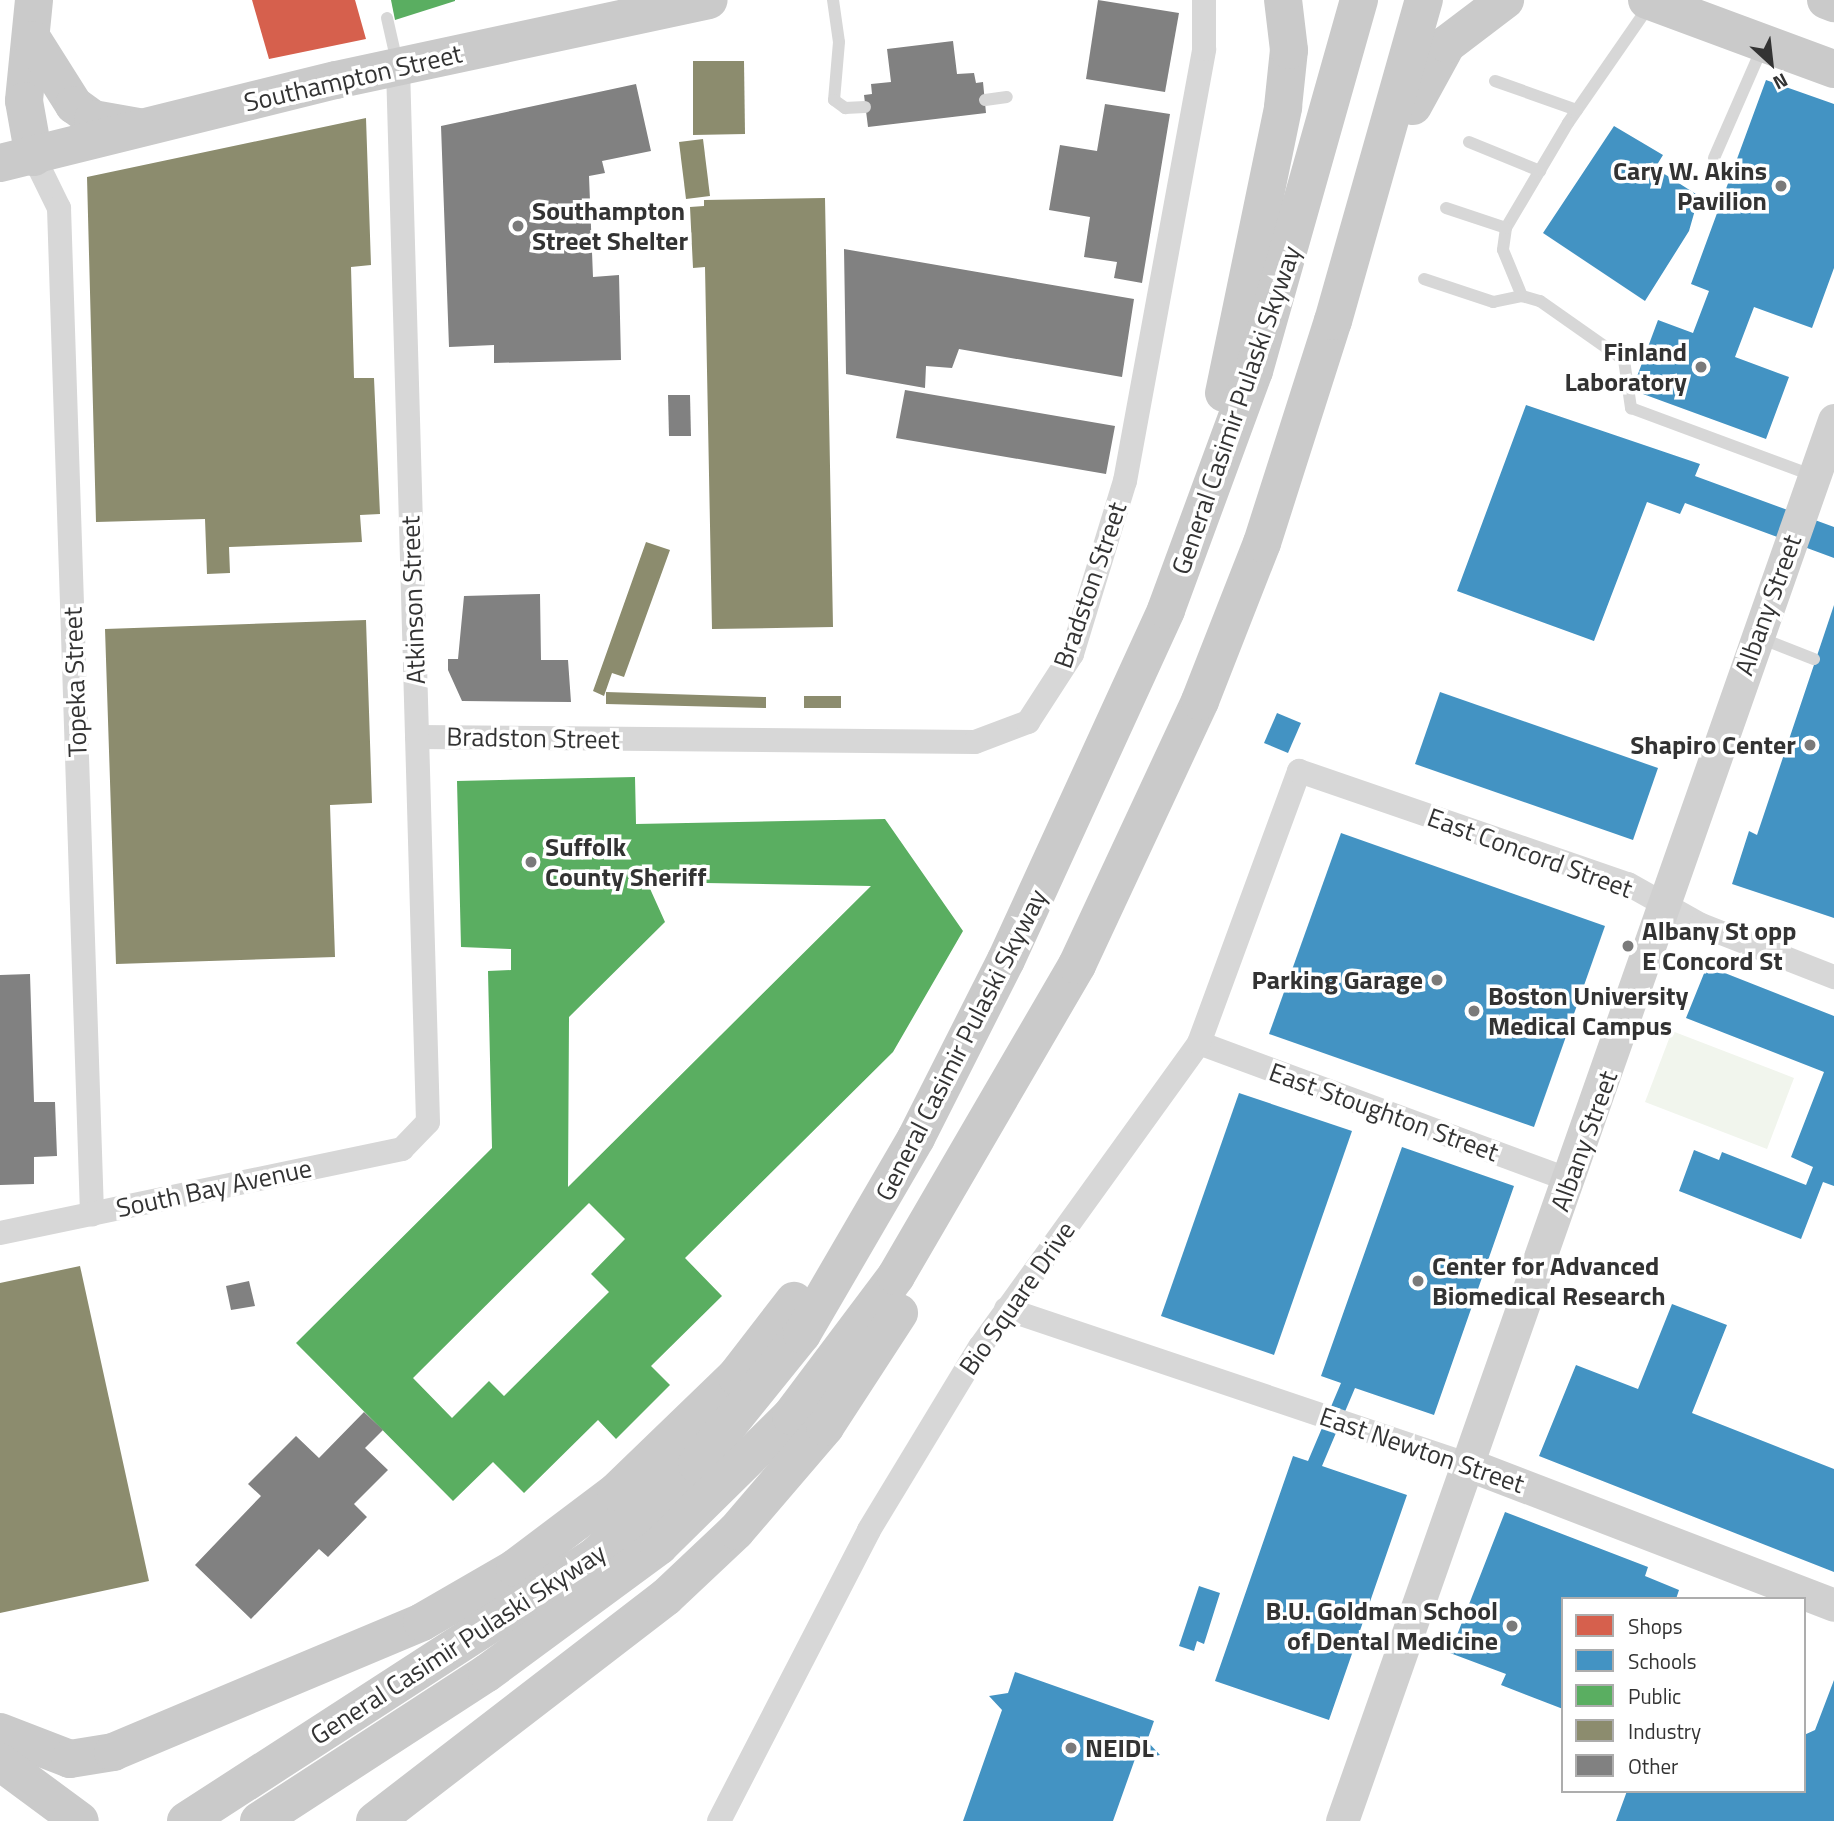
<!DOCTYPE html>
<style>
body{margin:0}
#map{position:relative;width:1834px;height:1821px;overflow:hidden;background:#fff;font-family:"Titillium Web",sans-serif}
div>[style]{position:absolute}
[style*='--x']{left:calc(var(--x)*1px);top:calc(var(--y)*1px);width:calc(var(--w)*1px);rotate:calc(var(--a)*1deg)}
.green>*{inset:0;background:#f1f5ed}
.shops>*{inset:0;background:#d6604d}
.schools>*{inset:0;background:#4393c3}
.public>*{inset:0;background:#5aae61}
.industry>*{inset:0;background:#8c8c6e}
.building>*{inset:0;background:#818181}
.service>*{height:12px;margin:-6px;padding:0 6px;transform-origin:6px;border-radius:6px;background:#d7d7d7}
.minor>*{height:24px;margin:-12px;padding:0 12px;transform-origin:12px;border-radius:12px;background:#d7d7d7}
.secondary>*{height:33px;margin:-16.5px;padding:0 16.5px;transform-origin:16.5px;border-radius:16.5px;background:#d0d0d0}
.primary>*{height:38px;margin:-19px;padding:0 19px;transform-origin:19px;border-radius:19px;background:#cacaca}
.dots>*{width:19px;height:19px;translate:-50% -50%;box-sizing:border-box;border:4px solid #fff;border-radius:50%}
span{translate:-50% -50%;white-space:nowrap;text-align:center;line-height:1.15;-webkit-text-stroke:7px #fff;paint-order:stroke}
.street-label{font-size:26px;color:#333}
.poi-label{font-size:26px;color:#333;font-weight:700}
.right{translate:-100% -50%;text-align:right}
.left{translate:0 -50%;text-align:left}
.legend{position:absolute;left:1561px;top:1597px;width:245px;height:196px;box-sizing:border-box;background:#fff;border:2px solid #adadad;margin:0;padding:9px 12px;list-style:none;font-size:21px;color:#333}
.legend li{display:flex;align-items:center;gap:14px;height:35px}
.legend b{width:35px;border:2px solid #adadad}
.north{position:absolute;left:1736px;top:28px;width:70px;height:70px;-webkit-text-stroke:5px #fff;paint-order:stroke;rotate:153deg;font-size:19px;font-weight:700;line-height:28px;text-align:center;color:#333}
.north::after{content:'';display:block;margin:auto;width:24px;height:32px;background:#333;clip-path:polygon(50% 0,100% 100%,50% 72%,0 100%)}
</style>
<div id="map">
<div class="green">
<i style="clip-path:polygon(1672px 1031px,1794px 1078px,1767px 1149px,1645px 1102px)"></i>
</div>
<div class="shops">
<i style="clip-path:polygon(252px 0,355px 0,366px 39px,269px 59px)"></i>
</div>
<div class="schools">
<i style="clip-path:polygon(1766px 80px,1834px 104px,1834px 268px,1812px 328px,1754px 307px,1735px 357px,1789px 377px,1766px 439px,1632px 390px,1658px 320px,1693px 333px,1709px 291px,1691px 284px)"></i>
<i style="clip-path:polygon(1614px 126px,1663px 155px,1655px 168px,1699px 196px,1689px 231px,1645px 301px,1543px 233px)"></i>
<i style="clip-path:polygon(1526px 405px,1700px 464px,1695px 476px,1834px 527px,1834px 558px,1685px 503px,1680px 514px,1647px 502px,1594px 641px,1457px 591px)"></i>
<i style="clip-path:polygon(1834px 605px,1834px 918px,1732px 884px,1749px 831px,1757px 835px)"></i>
<i style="clip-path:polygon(1440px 692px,1658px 768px,1633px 840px,1415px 764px)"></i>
<i style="clip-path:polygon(1277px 713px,1301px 723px,1288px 753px,1264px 743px)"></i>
<i style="clip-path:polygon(1341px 833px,1605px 926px,1534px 1127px,1269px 1034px)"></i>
<i style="clip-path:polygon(1707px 966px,1834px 1016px,1834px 1186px,1823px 1182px,1801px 1239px,1679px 1191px,1694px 1150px,1719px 1160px,1722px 1152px,1806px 1185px,1813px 1167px,1791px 1157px,1824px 1072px,1686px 1018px)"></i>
<i style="clip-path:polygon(1239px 1093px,1352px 1131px,1274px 1355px,1161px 1316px)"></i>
<i style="clip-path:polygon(1402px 1147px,1514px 1186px,1434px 1415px,1355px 1388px,1322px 1466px,1407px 1495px,1329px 1720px,1215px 1681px,1293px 1456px,1308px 1461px,1341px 1383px,1321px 1376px)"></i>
<i style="clip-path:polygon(1672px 1304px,1727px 1325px,1692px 1413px,1834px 1469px,1834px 1572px,1539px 1456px,1576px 1365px,1638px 1389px)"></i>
<i style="clip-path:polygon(1505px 1512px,1648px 1567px,1645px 1576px,1679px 1590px,1676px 1599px,1563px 1599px,1563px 1709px,1501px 1685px,1506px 1674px,1450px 1653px)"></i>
<i style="clip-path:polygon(1199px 1586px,1220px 1593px,1204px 1644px,1197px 1641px,1194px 1651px,1179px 1646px)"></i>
<i style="clip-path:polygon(1015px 1672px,1154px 1721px,1147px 1741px,1160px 1755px,1135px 1759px,1113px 1821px,963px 1821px,1002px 1710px,989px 1696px,1008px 1693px)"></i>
<i style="clip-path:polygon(1834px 1680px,1834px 1821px,1616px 1821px,1627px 1791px,1804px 1791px,1804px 1735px,1815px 1730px)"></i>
</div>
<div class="public">
<i style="clip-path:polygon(391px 0,455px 0,455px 1px,395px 20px)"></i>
<i style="clip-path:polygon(evenodd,635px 777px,636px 824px,885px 819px,963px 931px,893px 1052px,685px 1258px,722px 1296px,651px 1366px,670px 1385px,616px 1439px,598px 1420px,524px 1493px,493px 1462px,453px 1501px,296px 1343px,492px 1148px,488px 971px,511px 970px,511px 949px,461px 947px,457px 781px,635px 777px,647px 882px,871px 886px,568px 1187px,569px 1017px,665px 922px,647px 882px,635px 777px,589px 1203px,625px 1239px,591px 1274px,609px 1292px,504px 1396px,489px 1381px,452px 1418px,413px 1378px,589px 1203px)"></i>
</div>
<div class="industry">
<i style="clip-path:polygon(693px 61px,744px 61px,745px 134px,693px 135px)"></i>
<i style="clip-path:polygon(366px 118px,371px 265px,351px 267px,354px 378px,374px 378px,380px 514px,360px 515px,362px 542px,229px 547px,230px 573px,207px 574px,205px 519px,96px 522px,87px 177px)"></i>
<i style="clip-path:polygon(703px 139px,710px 196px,686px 199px,679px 142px)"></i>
<i style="clip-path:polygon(825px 198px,833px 627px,712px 629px,705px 267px,693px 268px,690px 207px,704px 206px,704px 200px)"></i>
<i style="clip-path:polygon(646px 542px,670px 550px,624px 677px,612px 673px,604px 696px,593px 691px)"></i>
<i style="clip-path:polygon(366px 620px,372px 803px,330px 805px,335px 957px,116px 964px,105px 629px)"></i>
<i style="clip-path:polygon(606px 692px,766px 697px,766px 708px,606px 704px)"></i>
<i style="clip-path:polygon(804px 696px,841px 696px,841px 708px,804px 708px)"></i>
<i style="clip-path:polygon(80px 1266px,149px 1581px,0 1613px,0 1283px)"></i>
</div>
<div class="building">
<i style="clip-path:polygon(1098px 0,1179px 13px,1165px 92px,1086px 79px)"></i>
<i style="clip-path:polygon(953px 41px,957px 74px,974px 73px,976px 83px,983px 82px,986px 113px,868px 127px,864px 95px,872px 94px,871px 84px,891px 82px,887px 49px)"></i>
<i style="clip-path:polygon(636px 84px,651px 151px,602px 161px,605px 173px,589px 176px,593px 277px,619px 275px,621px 360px,494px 363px,494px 345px,449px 347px,441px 126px)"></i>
<i style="clip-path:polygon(1105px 104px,1170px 114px,1142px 283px,1114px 278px,1117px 262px,1084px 257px,1090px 217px,1049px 210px,1060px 145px,1097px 151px)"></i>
<i style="clip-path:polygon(844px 249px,1134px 299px,1122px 377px,959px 349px,952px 368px,926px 366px,925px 388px,846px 374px)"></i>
<i style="clip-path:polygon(905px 390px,1115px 426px,1106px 474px,896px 438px)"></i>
<i style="clip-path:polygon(668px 395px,690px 395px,691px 436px,669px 436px)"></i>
<i style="clip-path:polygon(540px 594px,541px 660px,568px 660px,571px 702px,462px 701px,448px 670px,448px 659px,458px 659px,464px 596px)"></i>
<i style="clip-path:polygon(30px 974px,34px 1102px,55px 1102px,57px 1156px,34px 1157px,34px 1184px,0 1185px,0 975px)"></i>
<i style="clip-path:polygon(249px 1281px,255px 1306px,231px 1310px,226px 1286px)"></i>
<i style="clip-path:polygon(364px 1412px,383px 1430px,365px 1448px,388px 1470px,354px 1504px,367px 1517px,328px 1557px,319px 1549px,251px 1619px,195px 1565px,261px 1496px,248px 1484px,296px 1436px,319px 1458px)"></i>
</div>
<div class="service">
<i style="--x:833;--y:0;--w:42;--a:81.9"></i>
<i style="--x:839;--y:42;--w:58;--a:94.9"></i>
<i style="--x:834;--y:100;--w:14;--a:36"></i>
<i style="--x:845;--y:108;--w:20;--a:-3"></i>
<i style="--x:1649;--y:6;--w:142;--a:124.7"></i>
<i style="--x:1568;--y:123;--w:122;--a:120.6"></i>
<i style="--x:1506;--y:228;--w:22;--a:98"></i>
<i style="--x:1503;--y:250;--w:50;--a:67.6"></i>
<i style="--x:1522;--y:296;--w:19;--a:16"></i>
<i style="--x:1540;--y:301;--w:103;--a:35.1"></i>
<i style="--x:1624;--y:360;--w:49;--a:81.7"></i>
<i style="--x:1631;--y:408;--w:195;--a:20.4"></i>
<i style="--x:387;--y:18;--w:45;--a:77.2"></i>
<i style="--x:1495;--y:81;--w:87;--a:19.5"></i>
<i style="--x:985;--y:100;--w:22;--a:-8"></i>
<i style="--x:1469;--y:142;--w:77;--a:22.2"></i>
<i style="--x:1714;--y:158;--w:122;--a:-66.4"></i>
<i style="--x:1446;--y:208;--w:63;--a:18.4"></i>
<i style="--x:1424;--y:279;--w:73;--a:18.4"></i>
<i style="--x:1493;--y:302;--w:30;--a:-12"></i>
<i style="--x:1760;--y:638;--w:58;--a:21.3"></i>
</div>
<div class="minor">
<i style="--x:34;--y:157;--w:57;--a:63.9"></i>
<i style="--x:59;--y:208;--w:1007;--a:88.12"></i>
<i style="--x:417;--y:737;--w:558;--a:0.51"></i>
<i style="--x:975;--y:742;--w:57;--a:-20.7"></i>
<i style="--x:1028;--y:722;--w:81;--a:-57.1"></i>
<i style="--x:1072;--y:654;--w:181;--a:-73"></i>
<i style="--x:1125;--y:481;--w:439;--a:-79.6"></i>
<i style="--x:1204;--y:49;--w:49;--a:-90"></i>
<i style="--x:1199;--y:1043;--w:395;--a:20.3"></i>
<i style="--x:0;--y:1233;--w:411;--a:-11.8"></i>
<i style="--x:402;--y:1149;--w:37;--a:-46"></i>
<i style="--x:428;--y:1122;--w:1056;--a:-91.63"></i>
<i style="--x:1006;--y:1309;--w:486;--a:18.6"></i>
<i style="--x:719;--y:1821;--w:327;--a:-62.7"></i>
<i style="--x:869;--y:1530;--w:214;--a:-58.8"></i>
<i style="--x:980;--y:1347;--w:375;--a:-54.2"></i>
<i style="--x:1199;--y:1043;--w:290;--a:-69.8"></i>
<i style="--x:1299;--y:771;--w:348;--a:19"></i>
<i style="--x:1628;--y:884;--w:84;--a:29.3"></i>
<i style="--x:1701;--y:925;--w:143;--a:21.4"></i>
</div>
<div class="secondary">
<i style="--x:1467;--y:1464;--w:393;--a:21"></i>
<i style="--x:1342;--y:1821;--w:1485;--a:-70.65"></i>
</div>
<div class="primary">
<i style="--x:34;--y:0;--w:101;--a:95.7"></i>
<i style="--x:24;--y:101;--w:57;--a:79.9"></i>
<i style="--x:1647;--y:0;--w:199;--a:20.3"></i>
<i style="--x:1826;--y:0;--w:9;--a:21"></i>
<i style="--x:33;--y:40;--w:77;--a:57.8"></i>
<i style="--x:74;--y:105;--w:24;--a:36"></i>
<i style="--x:93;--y:119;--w:46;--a:10.1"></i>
<i style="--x:1413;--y:106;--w:71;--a:-61.3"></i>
<i style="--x:1447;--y:44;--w:73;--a:-37.2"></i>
<i style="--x:0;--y:163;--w:346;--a:-13.9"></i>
<i style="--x:336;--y:80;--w:381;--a:-12.1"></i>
<i style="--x:1224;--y:393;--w:292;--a:-78.3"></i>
<i style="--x:1283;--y:107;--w:57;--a:-84"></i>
<i style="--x:1289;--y:50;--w:50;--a:-96.8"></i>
<i style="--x:0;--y:1732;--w:75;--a:21.1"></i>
<i style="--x:70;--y:1759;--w:44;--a:-9.2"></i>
<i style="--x:113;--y:1752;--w:335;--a:-22.8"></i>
<i style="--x:422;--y:1622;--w:108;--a:-30.1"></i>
<i style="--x:515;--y:1568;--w:126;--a:-37"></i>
<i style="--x:616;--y:1492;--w:167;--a:-44"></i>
<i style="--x:736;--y:1376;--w:95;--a:-52.3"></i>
<i style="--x:0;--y:1762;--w:99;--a:36.4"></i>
<i style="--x:186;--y:1821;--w:486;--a:-32.9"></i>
<i style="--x:594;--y:1557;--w:139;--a:-42.1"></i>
<i style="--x:697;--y:1464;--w:167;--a:-51.1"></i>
<i style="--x:802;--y:1334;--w:227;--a:-59.8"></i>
<i style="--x:916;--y:1138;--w:199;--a:-63.2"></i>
<i style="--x:1006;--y:960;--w:385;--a:-65.4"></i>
<i style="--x:1166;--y:610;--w:255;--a:-69.8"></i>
<i style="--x:1254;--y:371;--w:386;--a:-74.2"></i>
<i style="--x:259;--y:1821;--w:272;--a:-33"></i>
<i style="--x:487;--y:1673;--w:214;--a:-36.4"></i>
<i style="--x:659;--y:1546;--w:185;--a:-44.6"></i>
<i style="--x:791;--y:1416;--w:175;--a:-53.1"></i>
<i style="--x:896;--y:1276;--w:360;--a:-59.8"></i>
<i style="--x:1077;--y:965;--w:291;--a:-65"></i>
<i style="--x:1200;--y:701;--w:170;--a:-68.6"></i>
<i style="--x:1262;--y:543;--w:233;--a:-72.3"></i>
<i style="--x:1333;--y:321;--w:334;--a:-74.2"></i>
<i style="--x:375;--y:1821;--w:367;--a:-37.6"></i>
<i style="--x:666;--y:1597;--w:96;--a:-43.3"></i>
<i style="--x:736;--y:1531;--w:137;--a:-49.4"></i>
<i style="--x:825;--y:1427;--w:136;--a:-57"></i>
</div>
<div class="dots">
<i style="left:1781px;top:186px;background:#7a7a7a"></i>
<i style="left:518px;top:226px;background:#7a7a7a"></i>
<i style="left:1701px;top:367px;background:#7a7a7a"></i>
<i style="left:1810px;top:745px;background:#7a7a7a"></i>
<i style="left:531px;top:862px;background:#7a7a7a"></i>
<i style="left:1628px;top:946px;background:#7a7a7a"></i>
<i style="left:1437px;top:980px;background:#7a7a7a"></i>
<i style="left:1474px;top:1011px;background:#7a7a7a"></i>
<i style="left:1418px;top:1281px;background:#7a7a7a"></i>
<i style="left:1512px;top:1626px;background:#7a7a7a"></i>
<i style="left:1071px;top:1748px;background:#7a7a7a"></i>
</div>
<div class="street-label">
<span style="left:353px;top:78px;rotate:-13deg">Southampton Street</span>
<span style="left:1236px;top:410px;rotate:-71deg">General Casimir Pulaski Skyway</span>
<span style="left:1090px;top:585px;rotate:-71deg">Bradston Street</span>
<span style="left:413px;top:600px;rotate:-92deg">Atkinson Street</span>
<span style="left:1768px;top:605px;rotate:-70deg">Albany Street</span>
<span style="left:75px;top:682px;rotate:-92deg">Topeka Street</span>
<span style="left:533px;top:738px;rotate:1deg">Bradston Street</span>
<span style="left:1530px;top:853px;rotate:20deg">East Concord Street</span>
<span style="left:961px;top:1045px;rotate:-63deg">General Casimir Pulaski Skyway</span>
<span style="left:1384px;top:1112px;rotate:20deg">East Stoughton Street</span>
<span style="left:1584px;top:1141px;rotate:-70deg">Albany Street</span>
<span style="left:214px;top:1188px;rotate:-12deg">South Bay Avenue</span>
<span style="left:1017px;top:1298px;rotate:-55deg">Bio Square Drive</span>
<span style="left:1422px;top:1450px;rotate:19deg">East Newton Street</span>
<span style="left:458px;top:1644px;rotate:-33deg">General Casimir Pulaski Skyway</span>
</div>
<div class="poi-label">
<span class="right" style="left:1767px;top:186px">Cary W. Akins<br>Pavilion</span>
<span class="left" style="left:532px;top:226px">Southampton<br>Street Shelter</span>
<span class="right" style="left:1687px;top:367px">Finland<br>Laboratory</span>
<span class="right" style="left:1796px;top:745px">Shapiro Center</span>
<span class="left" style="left:545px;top:862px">Suffolk<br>County Sheriff</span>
<span class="left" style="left:1642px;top:946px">Albany St opp<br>E Concord St</span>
<span class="right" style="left:1423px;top:980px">Parking Garage</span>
<span class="left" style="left:1488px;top:1011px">Boston University<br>Medical Campus</span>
<span class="left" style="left:1432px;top:1281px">Center for Advanced<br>Biomedical Research</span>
<span class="right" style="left:1498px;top:1626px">B.U. Goldman School<br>of Dental Medicine</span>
<span class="left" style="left:1085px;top:1748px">NEIDL</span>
</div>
<ul class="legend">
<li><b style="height:19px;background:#d6604d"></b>Shops</li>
<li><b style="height:19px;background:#4393c3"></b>Schools</li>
<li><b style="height:19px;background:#5aae61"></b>Public</li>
<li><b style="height:19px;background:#8c8c6e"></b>Industry</li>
<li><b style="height:19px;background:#818181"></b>Other</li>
</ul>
<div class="north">N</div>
</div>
